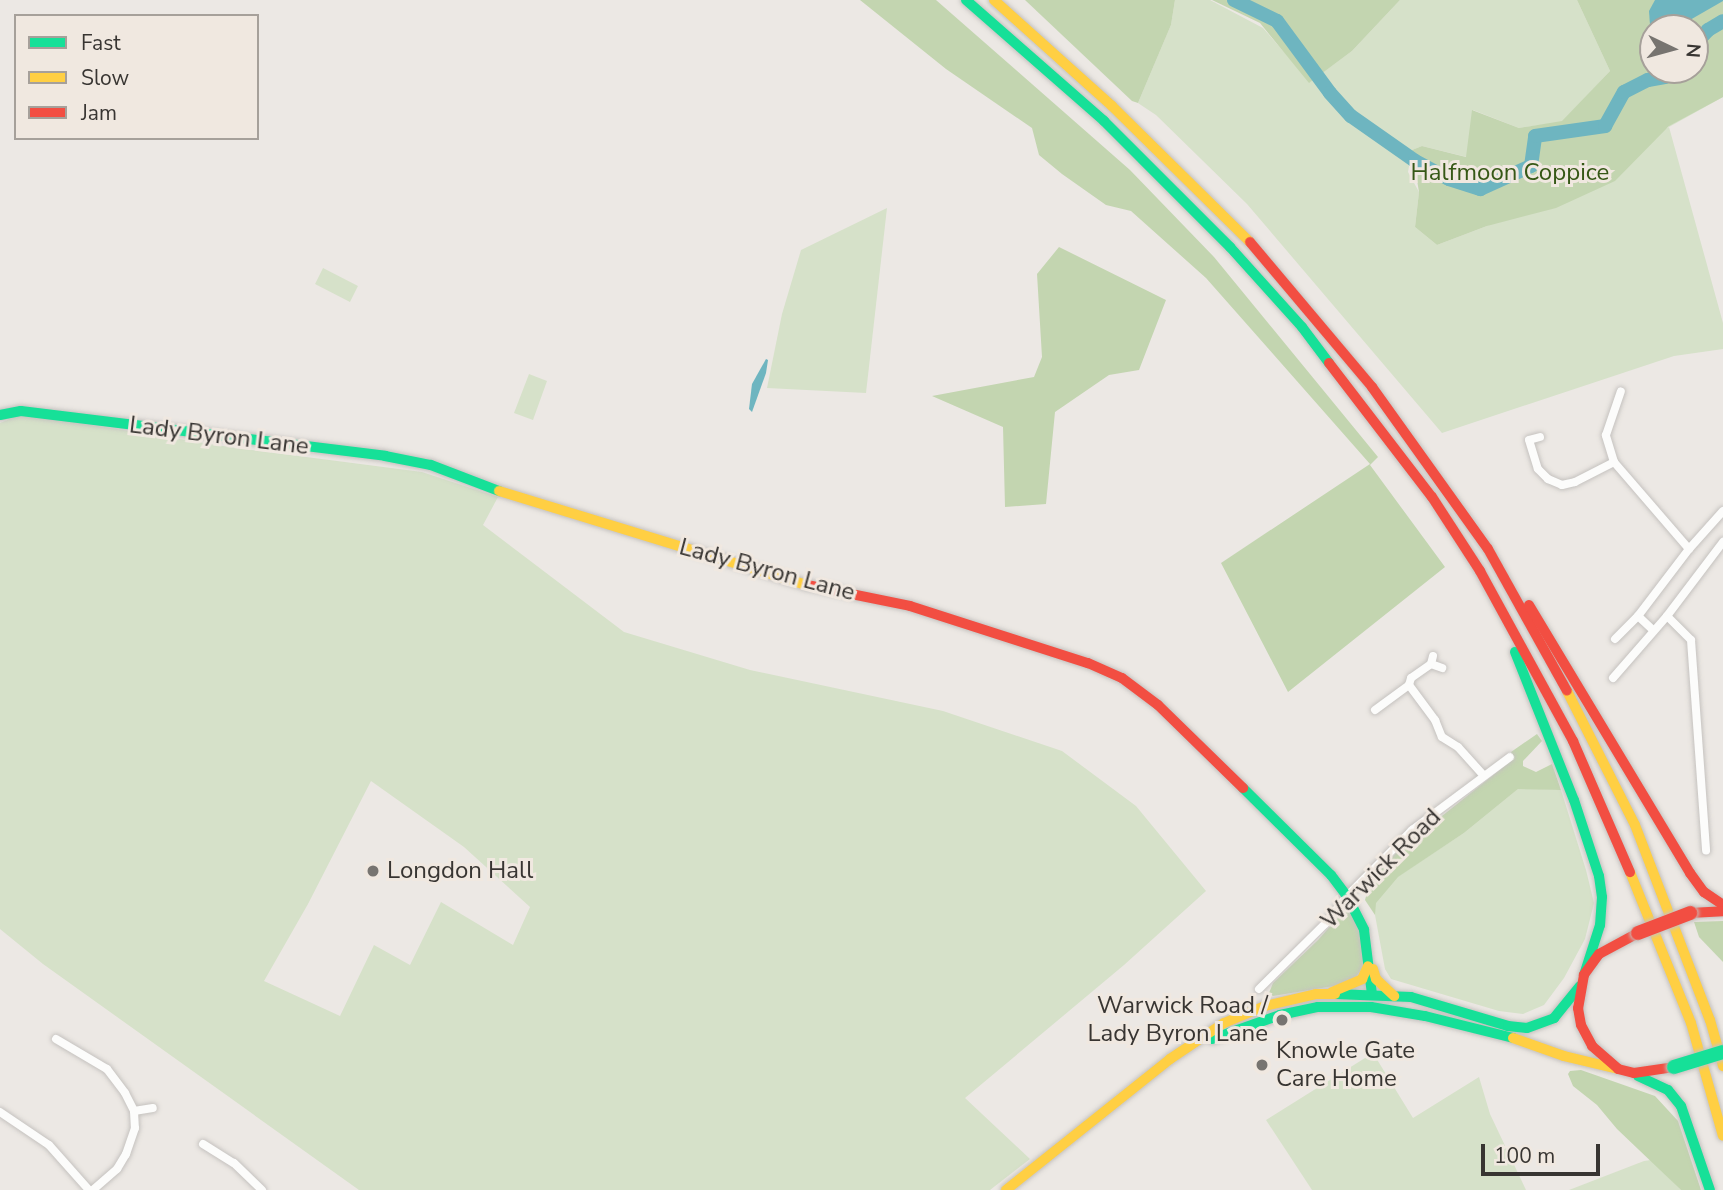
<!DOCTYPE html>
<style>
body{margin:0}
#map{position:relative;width:1723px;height:1190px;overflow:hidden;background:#ece8e4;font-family:"Nunito Sans",sans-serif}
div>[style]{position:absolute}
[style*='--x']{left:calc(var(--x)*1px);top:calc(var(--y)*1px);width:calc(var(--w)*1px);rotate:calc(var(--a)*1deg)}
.green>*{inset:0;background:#d6e1c9}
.forest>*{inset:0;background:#c3d5b0}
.water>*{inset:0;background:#6eb5c0}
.river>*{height:14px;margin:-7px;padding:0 7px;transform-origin:7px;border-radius:7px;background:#6eb5c0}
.roads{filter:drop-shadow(0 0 2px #c5c2bf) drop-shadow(0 0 2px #c5c2bf)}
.street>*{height:8px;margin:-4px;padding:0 4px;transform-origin:4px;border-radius:4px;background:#fcfcfb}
.fast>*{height:10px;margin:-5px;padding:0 5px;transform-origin:5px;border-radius:5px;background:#16e098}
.slow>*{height:10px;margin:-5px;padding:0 5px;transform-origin:5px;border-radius:5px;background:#ffcf43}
.jam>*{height:10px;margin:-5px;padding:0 5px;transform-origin:5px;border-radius:5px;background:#f24e42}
.bridges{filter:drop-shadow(0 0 2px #c5c2bf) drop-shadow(0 0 2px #c5c2bf)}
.fast-bridge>*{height:14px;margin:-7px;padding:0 7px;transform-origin:7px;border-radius:7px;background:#16e098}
.jam-bridge>*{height:14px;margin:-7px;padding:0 7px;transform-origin:7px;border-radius:7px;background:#f24e42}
.dots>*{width:19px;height:19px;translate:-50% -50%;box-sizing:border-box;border:4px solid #f0e8e0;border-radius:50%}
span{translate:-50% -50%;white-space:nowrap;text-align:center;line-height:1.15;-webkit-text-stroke:6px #f0e8e0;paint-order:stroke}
.park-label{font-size:24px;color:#365816}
.street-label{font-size:24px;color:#383532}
.poi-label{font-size:24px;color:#383532}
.left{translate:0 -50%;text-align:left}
.right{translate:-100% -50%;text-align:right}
.legend{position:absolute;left:14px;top:14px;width:245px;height:126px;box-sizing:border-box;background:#f0e8e0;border:2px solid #a6a09a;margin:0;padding:9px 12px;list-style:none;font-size:21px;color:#383532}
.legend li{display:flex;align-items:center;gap:14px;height:35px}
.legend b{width:35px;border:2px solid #a6a09a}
.north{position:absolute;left:1639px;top:14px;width:70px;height:70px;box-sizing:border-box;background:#f0e8e0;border:2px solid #a6a09a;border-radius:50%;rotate:95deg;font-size:19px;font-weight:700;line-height:28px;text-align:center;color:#383532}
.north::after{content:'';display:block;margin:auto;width:24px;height:32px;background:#777470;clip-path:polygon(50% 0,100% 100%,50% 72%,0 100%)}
.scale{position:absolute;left:1481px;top:1144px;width:119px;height:32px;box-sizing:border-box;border:4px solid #383532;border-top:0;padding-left:9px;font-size:21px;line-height:24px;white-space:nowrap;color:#383532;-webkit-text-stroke:5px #f0e8e0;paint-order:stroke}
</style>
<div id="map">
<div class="green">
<i style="clip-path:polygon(evenodd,1175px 0,1210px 0,1263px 28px,1310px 82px,1352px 51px,1400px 0,1577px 0,1610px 71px,1562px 122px,1519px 128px,1473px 110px,1467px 157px,1422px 146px,1412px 150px,1408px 172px,1419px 192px,1415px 227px,1437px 245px,1487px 226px,1669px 127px,1579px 0,1723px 0,1723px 97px,1669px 127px,1723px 323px,1723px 349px,1674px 356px,1442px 433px,1247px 204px,1156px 115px,1138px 103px,1171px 25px,1175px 0,1653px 28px,1695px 28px,1695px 70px,1653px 70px,1653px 28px)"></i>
<i style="clip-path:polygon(887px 208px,866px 393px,767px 388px,782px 314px,801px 250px)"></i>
<i style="clip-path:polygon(323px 268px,358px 286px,350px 302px,315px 284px)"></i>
<i style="clip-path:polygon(529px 374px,547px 381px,533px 420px,514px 413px)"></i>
<i style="clip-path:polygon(evenodd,22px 414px,236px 448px,422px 472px,498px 497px,483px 525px,624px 632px,750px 670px,943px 711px,1062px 751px,1136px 806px,1206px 891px,1124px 965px,965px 1098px,1030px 1159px,990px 1190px,359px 1190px,43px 964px,0 929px,0 423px,22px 414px,371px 781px,464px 847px,530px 907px,513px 945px,441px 902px,410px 965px,374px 945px,340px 1016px,264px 981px,308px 904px,371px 781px)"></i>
<i style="clip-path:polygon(1519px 788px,1561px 790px,1586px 870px,1594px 903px,1585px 939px,1564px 978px,1544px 1005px,1523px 1014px,1499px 1011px,1391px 979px,1385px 969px,1375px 915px,1375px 903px,1397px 877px,1464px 833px)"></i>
<i style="clip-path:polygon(1373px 1053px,1413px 1118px,1479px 1077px,1490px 1114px,1526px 1190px,1312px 1190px,1266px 1120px)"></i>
<i style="clip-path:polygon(1651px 1160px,1681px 1190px,1569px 1190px,1644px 1161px)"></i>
</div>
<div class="forest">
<i style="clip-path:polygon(860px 0,936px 0,1130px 170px,1214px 257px,1378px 457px,1370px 465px,1445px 567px,1288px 692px,1221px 563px,1370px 464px,1206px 278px,1131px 211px,1106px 205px,1062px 174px,1039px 155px,1032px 128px,946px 69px)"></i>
<i style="clip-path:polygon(1025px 0,1175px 0,1171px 25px,1138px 103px,1132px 101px)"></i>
<i style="clip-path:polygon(1212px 0,1400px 0,1352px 51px,1309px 83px,1260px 23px)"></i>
<i style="clip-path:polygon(evenodd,1577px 0,1723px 0,1723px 97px,1669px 126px,1615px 181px,1556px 208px,1487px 226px,1437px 245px,1415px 227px,1419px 192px,1412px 150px,1422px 146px,1466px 157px,1472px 110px,1519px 128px,1562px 121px,1610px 71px,1577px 0,1653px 28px,1695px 28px,1695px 70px,1653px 70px,1653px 28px)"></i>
<i style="clip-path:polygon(1059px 247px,1166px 300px,1139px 370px,1109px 375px,1055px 412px,1046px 504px,1005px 507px,1003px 427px,932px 396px,1034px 377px,1042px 357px,1037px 274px)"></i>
<i style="clip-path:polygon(1537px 734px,1542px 741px,1523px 761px,1523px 766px,1536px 772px,1552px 764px,1561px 790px,1518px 789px,1464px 833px,1398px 877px,1376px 903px,1375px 915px,1365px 900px,1370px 882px,1398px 851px,1511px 761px,1511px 752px)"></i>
<i style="clip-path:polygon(1348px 906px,1365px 944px,1363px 967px,1356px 977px,1334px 986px,1273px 996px,1269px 993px,1273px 983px,1318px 940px)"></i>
<i style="clip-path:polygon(1723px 921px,1723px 962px,1699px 937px,1694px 922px)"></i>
<i style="clip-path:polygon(1581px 1070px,1655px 1096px,1678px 1121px,1701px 1190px,1681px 1190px,1617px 1129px,1597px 1105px,1573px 1086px,1568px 1074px,1570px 1071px)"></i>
</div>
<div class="water">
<i style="clip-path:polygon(1655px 0,1723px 0,1723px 1px,1676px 28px,1660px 28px,1650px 25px,1649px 11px)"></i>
<i style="clip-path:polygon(766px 359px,768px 360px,766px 373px,752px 412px,749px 409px,752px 384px)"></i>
</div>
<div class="river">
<i style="--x:1234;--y:0;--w:48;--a:26"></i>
<i style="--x:1277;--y:21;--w:89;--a:53.6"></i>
<i style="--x:1330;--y:93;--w:31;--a:48"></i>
<i style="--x:1351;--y:116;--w:78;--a:35.1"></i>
<i style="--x:1415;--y:161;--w:38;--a:28"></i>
<i style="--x:1449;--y:179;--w:33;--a:18"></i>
<i style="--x:1480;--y:189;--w:56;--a:-24.3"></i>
<i style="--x:1531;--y:166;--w:30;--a:-82"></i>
<i style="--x:1535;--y:136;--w:71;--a:-8.1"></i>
<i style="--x:1605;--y:126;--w:39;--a:-61"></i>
<i style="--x:1624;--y:92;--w:27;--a:-27"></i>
<i style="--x:1648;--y:80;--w:17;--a:-10"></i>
<i style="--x:1665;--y:77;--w:9;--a:-49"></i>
<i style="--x:1695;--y:44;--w:19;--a:-47"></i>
<i style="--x:1708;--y:30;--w:17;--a:-31"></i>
</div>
<div class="roads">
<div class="street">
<i style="--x:1540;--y:437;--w:11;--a:165"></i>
<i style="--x:1529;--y:440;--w:30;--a:73"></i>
<i style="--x:1538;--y:469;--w:14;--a:45"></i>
<i style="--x:1548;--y:479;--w:15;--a:23"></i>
<i style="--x:1562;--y:485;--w:13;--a:-13"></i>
<i style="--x:1575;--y:482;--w:44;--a:-27.1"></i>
<i style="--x:1614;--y:462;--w:115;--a:49.2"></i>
<i style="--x:1614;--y:462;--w:28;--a:-107"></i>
<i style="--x:1606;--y:435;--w:46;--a:-71.2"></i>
<i style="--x:1638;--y:616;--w:21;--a:43"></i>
<i style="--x:1667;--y:616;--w:34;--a:45"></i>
<i style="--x:1691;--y:640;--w:211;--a:85.9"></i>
<i style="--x:1615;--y:639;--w:33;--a:-45"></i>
<i style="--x:1638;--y:616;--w:84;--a:-52.7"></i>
<i style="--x:1689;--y:549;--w:51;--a:-48.2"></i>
<i style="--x:1433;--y:656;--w:8;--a:104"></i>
<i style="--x:1431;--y:664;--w:24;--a:145"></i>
<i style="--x:1411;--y:678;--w:7;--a:106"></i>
<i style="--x:1409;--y:685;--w:44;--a:53.4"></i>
<i style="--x:1435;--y:720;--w:18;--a:68"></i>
<i style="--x:1442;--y:737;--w:19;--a:32"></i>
<i style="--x:1458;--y:747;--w:38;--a:48"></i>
<i style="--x:1431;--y:664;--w:12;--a:20"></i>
<i style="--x:1613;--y:678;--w:82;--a:-48.9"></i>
<i style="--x:1667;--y:616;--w:93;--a:-52.9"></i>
<i style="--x:1375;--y:710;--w:42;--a:-36.3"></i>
<i style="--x:1259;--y:989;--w:93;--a:-44.6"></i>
<i style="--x:1325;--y:924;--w:36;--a:-52"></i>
<i style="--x:1347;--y:896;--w:93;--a:-45.4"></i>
<i style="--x:1412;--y:830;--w:122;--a:-36.7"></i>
<i style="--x:56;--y:1039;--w:59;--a:30.5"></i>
<i style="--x:107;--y:1069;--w:30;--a:53"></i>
<i style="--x:125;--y:1093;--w:20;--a:63"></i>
<i style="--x:134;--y:1111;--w:17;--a:87"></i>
<i style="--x:135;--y:1128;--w:28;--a:109"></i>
<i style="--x:126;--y:1154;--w:17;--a:121"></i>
<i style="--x:117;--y:1169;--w:32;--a:139"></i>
<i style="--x:134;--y:1111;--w:19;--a:-9"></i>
<i style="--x:0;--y:1112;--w:59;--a:34"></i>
<i style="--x:49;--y:1145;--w:60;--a:48.4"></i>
<i style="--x:203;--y:1144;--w:36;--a:32"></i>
<i style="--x:234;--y:1163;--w:39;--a:44"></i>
</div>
<div class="fast">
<i style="--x:966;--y:0;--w:184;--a:41.2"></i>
<i style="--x:1104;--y:121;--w:178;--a:45"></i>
<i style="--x:1230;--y:247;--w:108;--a:48"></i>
<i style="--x:1302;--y:327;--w:45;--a:53.1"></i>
<i style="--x:0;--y:415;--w:21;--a:-11"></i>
<i style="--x:21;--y:411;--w:367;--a:7"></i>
<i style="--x:385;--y:456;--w:47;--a:11.1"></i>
<i style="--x:431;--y:465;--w:73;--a:20.9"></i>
<i style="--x:1515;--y:652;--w:159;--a:68.3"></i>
<i style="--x:1574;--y:800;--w:80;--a:71.8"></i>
<i style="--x:1599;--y:876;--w:21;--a:82"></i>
<i style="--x:1602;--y:897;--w:28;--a:94"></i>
<i style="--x:1600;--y:925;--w:52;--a:107.7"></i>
<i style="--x:1243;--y:788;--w:124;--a:44.7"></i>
<i style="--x:1331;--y:875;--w:26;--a:53"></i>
<i style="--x:1347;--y:896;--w:38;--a:63"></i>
<i style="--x:1364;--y:930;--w:64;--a:82.9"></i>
<i style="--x:1335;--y:994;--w:76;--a:2.3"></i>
<i style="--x:1411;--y:997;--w:101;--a:16.6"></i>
<i style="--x:1508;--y:1026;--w:19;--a:6"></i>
<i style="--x:1527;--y:1028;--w:29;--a:-20"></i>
<i style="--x:1554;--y:1018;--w:41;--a:-50.9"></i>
<i style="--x:1212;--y:1039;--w:72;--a:-19.4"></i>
<i style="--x:1280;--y:1015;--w:39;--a:-12"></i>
<i style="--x:1318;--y:1007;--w:53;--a:0"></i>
<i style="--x:1371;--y:1007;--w:55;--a:9.5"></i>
<i style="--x:1425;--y:1016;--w:91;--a:14"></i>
<i style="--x:1638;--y:1076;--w:33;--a:25"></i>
<i style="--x:1668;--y:1090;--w:21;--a:51"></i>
<i style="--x:1681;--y:1106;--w:89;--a:71"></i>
</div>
<div class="slow">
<i style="--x:994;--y:0;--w:159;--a:41.9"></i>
<i style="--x:1112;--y:106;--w:194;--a:44.6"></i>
<i style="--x:499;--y:491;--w:322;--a:17"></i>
<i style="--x:1567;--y:691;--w:150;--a:63.1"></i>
<i style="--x:1635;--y:825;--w:209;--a:69"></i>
<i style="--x:1710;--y:1020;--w:48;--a:74.2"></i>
<i style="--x:1630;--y:872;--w:163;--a:68"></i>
<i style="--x:1691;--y:1023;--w:117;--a:74.2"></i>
<i style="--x:1373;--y:969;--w:10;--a:73"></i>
<i style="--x:1376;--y:979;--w:25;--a:43"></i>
<i style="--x:1332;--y:992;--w:33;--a:-23"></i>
<i style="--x:1362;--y:979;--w:14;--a:-65"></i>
<i style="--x:1513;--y:1038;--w:54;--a:19.4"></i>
<i style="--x:1564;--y:1056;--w:56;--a:13.5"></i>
<i style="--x:1006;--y:1190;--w:210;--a:-38.6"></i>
<i style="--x:1170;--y:1059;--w:65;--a:-33.7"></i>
<i style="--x:1224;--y:1023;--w:44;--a:-22.5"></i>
<i style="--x:1265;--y:1006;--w:52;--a:-13.2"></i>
<i style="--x:1316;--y:994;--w:19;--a:0"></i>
</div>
<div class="jam">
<i style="--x:1250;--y:242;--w:189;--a:49.9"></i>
<i style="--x:1372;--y:387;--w:199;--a:54.4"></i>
<i style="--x:1488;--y:549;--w:162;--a:60.9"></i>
<i style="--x:1329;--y:363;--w:169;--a:52.5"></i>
<i style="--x:1432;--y:497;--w:88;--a:57"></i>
<i style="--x:1480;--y:571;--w:194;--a:61.3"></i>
<i style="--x:1573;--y:741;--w:143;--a:66.5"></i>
<i style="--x:807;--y:585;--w:105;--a:11.5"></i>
<i style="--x:910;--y:606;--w:187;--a:17.8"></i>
<i style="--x:1088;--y:663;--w:37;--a:24"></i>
<i style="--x:1122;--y:678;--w:45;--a:36.9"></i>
<i style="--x:1158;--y:705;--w:119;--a:44.3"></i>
<i style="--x:1529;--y:605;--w:313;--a:59"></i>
<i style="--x:1690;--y:873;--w:24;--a:54"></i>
<i style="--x:1704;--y:892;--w:23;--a:34"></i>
<i style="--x:1690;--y:913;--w:33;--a:-3"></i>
<i style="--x:1638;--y:933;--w:44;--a:151.7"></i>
<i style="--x:1599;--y:954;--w:26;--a:126"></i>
<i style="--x:1584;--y:975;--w:34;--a:100"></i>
<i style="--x:1578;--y:1008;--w:17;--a:80"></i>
<i style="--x:1581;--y:1025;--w:24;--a:62"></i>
<i style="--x:1592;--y:1046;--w:35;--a:41"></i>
<i style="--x:1618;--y:1069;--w:16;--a:14"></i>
<i style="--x:1634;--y:1073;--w:40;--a:-8.5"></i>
</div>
</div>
<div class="bridges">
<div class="fast-bridge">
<i style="--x:1674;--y:1067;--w:51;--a:-17"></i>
</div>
<div class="jam-bridge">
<i style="--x:1638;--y:933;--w:56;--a:-21"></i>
</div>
</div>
<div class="dots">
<i style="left:373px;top:871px;background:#777470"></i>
<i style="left:1282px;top:1020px;background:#777470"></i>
<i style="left:1262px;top:1065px;background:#777470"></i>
</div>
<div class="park-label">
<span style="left:1510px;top:173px">Halfmoon Coppice</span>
</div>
<div class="street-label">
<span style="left:219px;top:436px;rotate:7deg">Lady Byron Lane</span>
<span style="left:767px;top:570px;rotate:15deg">Lady Byron Lane</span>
<span style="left:1381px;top:869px;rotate:-45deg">Warwick Road</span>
</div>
<div class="poi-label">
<span class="left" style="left:387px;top:871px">Longdon Hall</span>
<span class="right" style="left:1268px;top:1020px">Warwick Road /<br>Lady Byron Lane</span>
<span class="left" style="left:1276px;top:1065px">Knowle Gate<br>Care Home</span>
</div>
<ul class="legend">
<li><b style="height:9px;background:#16e098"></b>Fast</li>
<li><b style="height:9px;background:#ffcf43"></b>Slow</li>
<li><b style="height:9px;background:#f24e42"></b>Jam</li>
</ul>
<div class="north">N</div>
<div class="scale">100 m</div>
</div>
